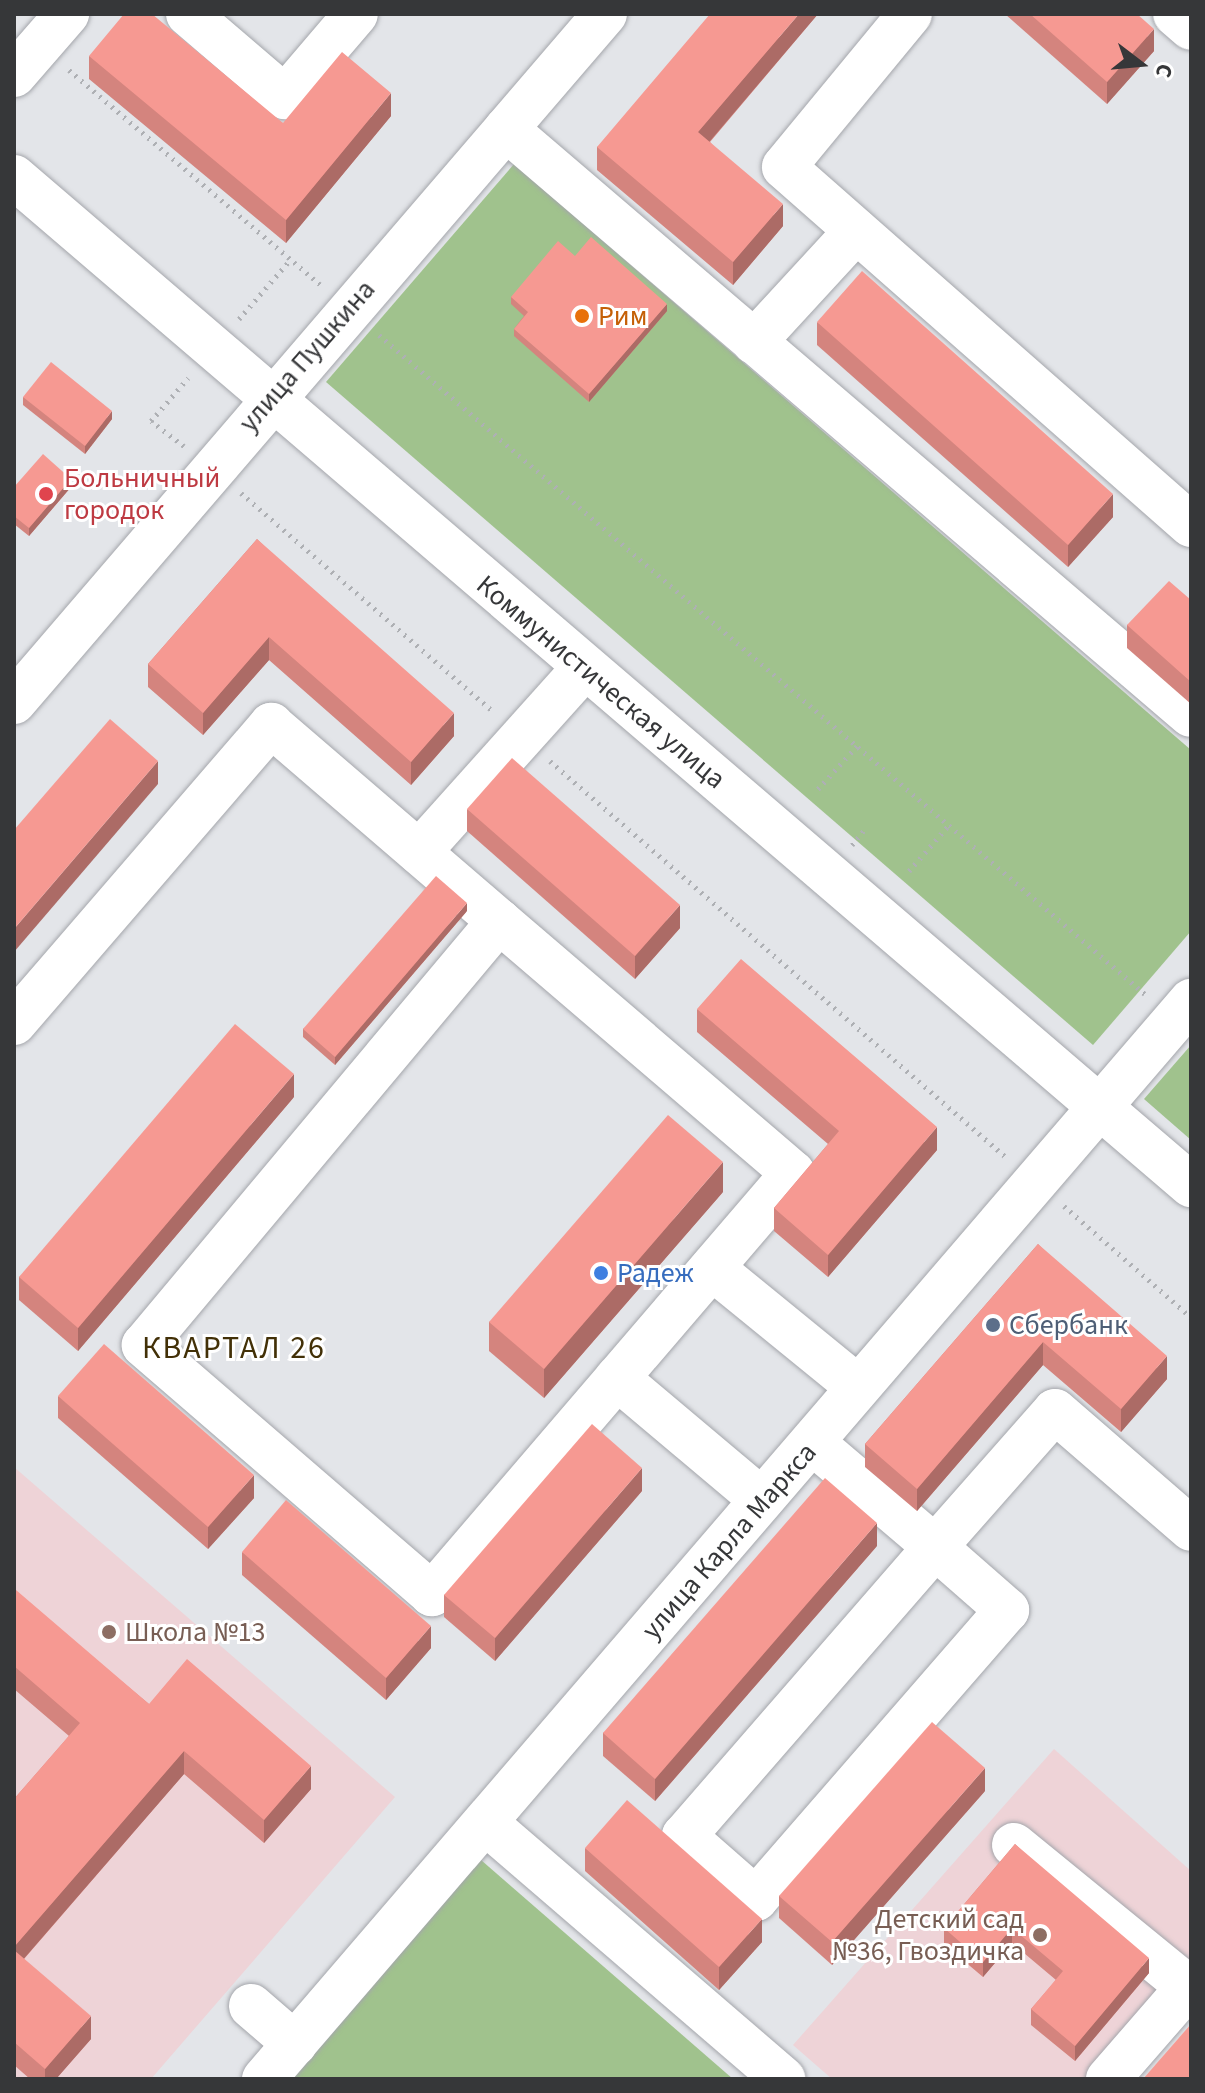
<!DOCTYPE html>
<meta charset="utf-8">
<style>
body{margin:0}
#map{position:relative;width:1205px;height:2093px;overflow:hidden;background:#e3e5e9;font-family:"Source Sans 3",sans-serif}
div>[style]{position:absolute}
[style*='--x']{left:calc(var(--x)*1px);top:calc(var(--y)*1px);width:calc(var(--w)*1px);rotate:calc(var(--a)*1deg)}
.education>*{inset:0;background:#eed3d7}
.green>*{inset:0;background:#a0c28d}
.path>*{height:5px;margin-top:-2.5px;transform-origin:0;background:repeating-linear-gradient(90deg,#aeb0b4 0 2px,transparent 0 8px)}
.roads{filter:drop-shadow(0 0 2px #a4a6ab) drop-shadow(0 0 2px #a4a6ab)}
.minor>*{height:44px;margin:-22px;padding:0 22px;transform-origin:22px;border-radius:22px;background:#fff}
.wall>*{inset:0;background:#d4847e}
.shaded-wall>*{inset:0;background:#ac6b66}
.building>*{inset:0;background:#f69992}
.dots>*{width:22px;height:22px;translate:-50% -50%;box-sizing:border-box;border:4px solid #fff;border-radius:50%}
span{translate:-50% -50%;white-space:nowrap;text-align:center;line-height:1.15;-webkit-text-stroke:6px #fff;paint-order:stroke}
.food-label{font-size:28px;color:#c56008}
.left{translate:0 -50%;text-align:left}
.street-label{font-size:28px;color:#363739}
.health-label{font-size:28px;color:#be3a42}
.shop-label{font-size:28px;color:#366cbe}
.service-label{font-size:28px;color:#4e5e75}
.education-label{font-size:28px;color:#785e54}
.right{translate:-100% -50%;text-align:right}
.quarter-label{font-size:32px;color:#423007;letter-spacing:2px}
.frame{position:absolute;inset:0;border:16px solid #363739;pointer-events:none}
.north{position:absolute;left:1101px;top:24px;width:80px;height:80px;-webkit-text-stroke:6px #fff;paint-order:stroke;rotate:106deg;font-size:22px;font-weight:700;line-height:32px;text-align:center;color:#363739}
.north::after{content:'';display:block;margin:auto;width:28px;height:36px;background:#363739;clip-path:polygon(50% 0,100% 100%,50% 72%,0 100%)}
</style>
<div id="map">
<div class="education">
<i style="clip-path:polygon(14px 1467px,395px 1797px,151px 2079px,14px 2079px)"></i>
<i style="clip-path:polygon(1054px 1749px,1191px 1871px,1191px 1999px,1121px 2079px,832px 2079px,793px 2045px)"></i>
</div>
<div class="green">
<i style="clip-path:polygon(514px 164px,1191px 750px,1191px 931px,1093px 1045px,326px 382px)"></i>
<i style="clip-path:polygon(1191px 1045px,1191px 1140px,1144px 1099px)"></i>
<i style="clip-path:polygon(481px 1860px,733px 2079px,293px 2079px)"></i>
</div>
<div class="path">
<i style="--x:69;--y:70;--w:334;--a:40.5"></i>
<i style="--x:239;--y:319;--w:79;--a:-49.1"></i>
<i style="--x:379;--y:335;--w:1010;--a:40.71"></i>
<i style="--x:184;--y:446;--w:41;--a:-142.9"></i>
<i style="--x:151;--y:421;--w:57;--a:-49.3"></i>
<i style="--x:241;--y:493;--w:335;--a:40.9"></i>
<i style="--x:550;--y:761;--w:605;--a:40.98"></i>
<i style="--x:818;--y:789;--w:58;--a:-47.8"></i>
<i style="--x:852;--y:845;--w:19;--a:-51"></i>
<i style="--x:909;--y:871;--w:61;--a:-49"></i>
<i style="--x:1064;--y:1206;--w:169;--a:41.2"></i>
</div>
<div class="roads">
<div class="minor">
<i style="--x:188;--y:14;--w:128;--a:40.6"></i>
<i style="--x:285;--y:97;--w:109;--a:-49.5"></i>
<i style="--x:910;--y:14;--w:198;--a:129.5"></i>
<i style="--x:784;--y:167;--w:542;--a:41.34"></i>
<i style="--x:1175;--y:14;--w:21;--a:41"></i>
<i style="--x:14;--y:75;--w:81;--a:-49"></i>
<i style="--x:506;--y:129;--w:901;--a:40.55"></i>
<i style="--x:14;--y:177;--w:1550;--a:40.58"></i>
<i style="--x:754;--y:342;--w:151;--a:-47.4"></i>
<i style="--x:14;--y:702;--w:907;--a:-49.34"></i>
<i style="--x:419;--y:852;--w:247;--a:-48.1"></i>
<i style="--x:14;--y:1023;--w:394;--a:-49.2"></i>
<i style="--x:271;--y:725;--w:301;--a:40.7"></i>
<i style="--x:499;--y:921;--w:387;--a:40.6"></i>
<i style="--x:793;--y:1173;--w:555;--a:130.61"></i>
<i style="--x:432;--y:1594;--w:381;--a:-139.2"></i>
<i style="--x:144;--y:1345;--w:553;--a:-50.06"></i>
<i style="--x:712;--y:1268;--w:188;--a:39.2"></i>
<i style="--x:617;--y:1378;--w:189;--a:40.1"></i>
<i style="--x:813;--y:1443;--w:160;--a:40.4"></i>
<i style="--x:935;--y:1547;--w:96;--a:41.2"></i>
<i style="--x:1007;--y:1610;--w:383;--a:131"></i>
<i style="--x:756;--y:1899;--w:96;--a:-138.8"></i>
<i style="--x:684;--y:1836;--w:383;--a:-49"></i>
<i style="--x:935;--y:1547;--w:181;--a:-48.6"></i>
<i style="--x:1055;--y:1411;--w:180;--a:40.9"></i>
<i style="--x:487;--y:1824;--w:391;--a:40.7"></i>
<i style="--x:1014;--y:1845;--w:225;--a:39.2"></i>
<i style="--x:1188;--y:1987;--w:122;--a:131"></i>
<i style="--x:251;--y:2006;--w:58;--a:40.8"></i>
<i style="--x:264;--y:2079;--w:1422;--a:-49.31"></i>
</div>
</div>
<div class="wall">
<i style="clip-path:polygon(818px 14px,710px 142px,783px 226px,733px 285px,597px 170px,597px 147px)"></i>
<i style="clip-path:polygon(1005px 14px,1137px 14px,1154px 51px,1107px 104px)"></i>
<i style="clip-path:polygon(89px 56px,283px 123px,391px 116px,286px 243px,89px 79px)"></i>
<i style="clip-path:polygon(575px 256px,667px 311px,589px 402px,514px 336px,514px 329px,524px 316px,511px 304px,511px 297px)"></i>
<i style="clip-path:polygon(817px 322px,1113px 517px,1068px 567px,817px 345px)"></i>
<i style="clip-path:polygon(23px 397px,112px 419px,85px 454px,23px 405px)"></i>
<i style="clip-path:polygon(14px 487px,71px 487px,29px 536px,14px 524px)"></i>
<i style="clip-path:polygon(257px 539px,454px 736px,411px 785px,269px 660px,203px 735px,148px 687px,148px 664px)"></i>
<i style="clip-path:polygon(1191px 600px,1191px 704px,1127px 648px,1127px 625px)"></i>
<i style="clip-path:polygon(467px 809px,680px 928px,635px 979px,467px 831px)"></i>
<i style="clip-path:polygon(467px 911px,335px 1065px,303px 1037px,303px 1029px)"></i>
<i style="clip-path:polygon(697px 1009px,937px 1150px,828px 1277px,774px 1231px,774px 1208px,828px 1144px,697px 1032px)"></i>
<i style="clip-path:polygon(294px 1097px,78px 1351px,19px 1300px,19px 1277px)"></i>
<i style="clip-path:polygon(723px 1192px,544px 1398px,489px 1351px,489px 1322px)"></i>
<i style="clip-path:polygon(1038px 1244px,1167px 1379px,1121px 1432px,1043px 1365px,917px 1511px,865px 1467px,865px 1444px)"></i>
<i style="clip-path:polygon(58px 1396px,254px 1498px,208px 1549px,58px 1418px)"></i>
<i style="clip-path:polygon(642px 1491px,495px 1661px,444px 1617px,444px 1595px)"></i>
<i style="clip-path:polygon(877px 1546px,655px 1801px,603px 1756px,603px 1733px)"></i>
<i style="clip-path:polygon(242px 1552px,431px 1648px,386px 1700px,242px 1575px)"></i>
<i style="clip-path:polygon(14px 1592px,149px 1704px,311px 1789px,264px 1843px,184px 1774px,24px 1959px,91px 2039px,56px 2079px,30px 2079px,14px 2065px,14px 1799px,69px 1736px,14px 1689px)"></i>
<i style="clip-path:polygon(985px 1791px,832px 1965px,779px 1918px,779px 1896px)"></i>
<i style="clip-path:polygon(1015px 1844px,1149px 1973px,1075px 2061px,1031px 2025px,1031px 2009px,1056px 1980px,1012px 1943px,983px 1977px,944px 1944px,944px 1928px)"></i>
<i style="clip-path:polygon(585px 1848px,762px 1942px,719px 1990px,585px 1871px)"></i>
</div>
<div class="shaded-wall">
<i style="clip-path:polygon(799px 14px,818px 14px,698px 155px,698px 132px)"></i>
<i style="clip-path:polygon(1154px 29px,1154px 51px,1107px 104px,1107px 82px)"></i>
<i style="clip-path:polygon(391px 93px,391px 116px,286px 243px,286px 220px)"></i>
<i style="clip-path:polygon(783px 204px,783px 226px,733px 285px,733px 262px)"></i>
<i style="clip-path:polygon(667px 304px,667px 311px,589px 402px,589px 394px)"></i>
<i style="clip-path:polygon(112px 411px,112px 419px,85px 454px,85px 446px)"></i>
<i style="clip-path:polygon(71px 479px,71px 487px,29px 536px,29px 528px)"></i>
<i style="clip-path:polygon(1113px 494px,1113px 517px,1068px 567px,1068px 545px)"></i>
<i style="clip-path:polygon(269px 637px,269px 660px,203px 735px,203px 713px)"></i>
<i style="clip-path:polygon(454px 713px,454px 736px,411px 785px,411px 762px)"></i>
<i style="clip-path:polygon(158px 761px,158px 784px,14px 952px,14px 929px)"></i>
<i style="clip-path:polygon(467px 903px,467px 911px,335px 1065px,335px 1057px)"></i>
<i style="clip-path:polygon(680px 905px,680px 928px,635px 979px,635px 956px)"></i>
<i style="clip-path:polygon(294px 1074px,294px 1097px,78px 1351px,78px 1328px)"></i>
<i style="clip-path:polygon(937px 1127px,937px 1150px,828px 1277px,828px 1255px)"></i>
<i style="clip-path:polygon(723px 1162px,723px 1192px,544px 1398px,544px 1369px)"></i>
<i style="clip-path:polygon(1043px 1342px,1043px 1365px,917px 1511px,917px 1489px)"></i>
<i style="clip-path:polygon(1167px 1356px,1167px 1379px,1121px 1432px,1121px 1409px)"></i>
<i style="clip-path:polygon(642px 1468px,642px 1491px,495px 1661px,495px 1638px)"></i>
<i style="clip-path:polygon(254px 1475px,254px 1498px,208px 1549px,208px 1527px)"></i>
<i style="clip-path:polygon(877px 1523px,877px 1546px,655px 1801px,655px 1779px)"></i>
<i style="clip-path:polygon(431px 1626px,431px 1648px,386px 1700px,386px 1678px)"></i>
<i style="clip-path:polygon(184px 1751px,184px 1774px,14px 1970px,14px 1947px)"></i>
<i style="clip-path:polygon(311px 1766px,311px 1789px,264px 1843px,264px 1820px)"></i>
<i style="clip-path:polygon(985px 1768px,985px 1791px,832px 1965px,832px 1942px)"></i>
<i style="clip-path:polygon(762px 1919px,762px 1942px,719px 1990px,719px 1967px)"></i>
<i style="clip-path:polygon(1012px 1928px,1012px 1943px,983px 1977px,983px 1962px)"></i>
<i style="clip-path:polygon(1149px 1958px,1149px 1973px,1075px 2061px,1075px 2046px)"></i>
<i style="clip-path:polygon(91px 2016px,91px 2039px,56px 2079px,45px 2079px,45px 2069px)"></i>
</div>
<div class="building">
<i style="clip-path:polygon(124px 14px,152px 14px,283px 123px,342px 52px,391px 93px,286px 220px,89px 56px)"></i>
<i style="clip-path:polygon(710px 14px,799px 14px,698px 132px,783px 204px,733px 262px,597px 147px)"></i>
<i style="clip-path:polygon(1030px 14px,1137px 14px,1154px 29px,1107px 82px)"></i>
<i style="clip-path:polygon(591px 237px,667px 304px,589px 394px,514px 329px,528px 312px,511px 297px,558px 241px,575px 256px)"></i>
<i style="clip-path:polygon(862px 271px,1113px 494px,1068px 545px,817px 322px)"></i>
<i style="clip-path:polygon(51px 362px,112px 411px,85px 446px,23px 397px)"></i>
<i style="clip-path:polygon(43px 454px,71px 479px,29px 528px,14px 516px,14px 487px)"></i>
<i style="clip-path:polygon(257px 539px,454px 713px,411px 762px,269px 637px,203px 713px,148px 664px)"></i>
<i style="clip-path:polygon(1169px 581px,1191px 600px,1191px 682px,1127px 625px)"></i>
<i style="clip-path:polygon(110px 719px,158px 761px,14px 929px,14px 830px)"></i>
<i style="clip-path:polygon(512px 758px,680px 905px,635px 956px,467px 809px)"></i>
<i style="clip-path:polygon(436px 876px,467px 903px,335px 1057px,303px 1029px)"></i>
<i style="clip-path:polygon(741px 959px,937px 1127px,828px 1255px,774px 1208px,839px 1131px,697px 1009px)"></i>
<i style="clip-path:polygon(235px 1024px,294px 1074px,78px 1328px,19px 1277px)"></i>
<i style="clip-path:polygon(668px 1115px,723px 1162px,544px 1369px,489px 1322px)"></i>
<i style="clip-path:polygon(1038px 1244px,1167px 1356px,1121px 1409px,1043px 1342px,917px 1489px,865px 1444px)"></i>
<i style="clip-path:polygon(104px 1344px,254px 1475px,208px 1527px,58px 1396px)"></i>
<i style="clip-path:polygon(592px 1424px,642px 1468px,495px 1638px,444px 1595px)"></i>
<i style="clip-path:polygon(825px 1478px,877px 1523px,655px 1779px,603px 1733px)"></i>
<i style="clip-path:polygon(286px 1500px,431px 1626px,386px 1678px,242px 1552px)"></i>
<i style="clip-path:polygon(16px 1590px,149px 1704px,187px 1659px,311px 1766px,264px 1820px,184px 1751px,14px 1947px,14px 1799px,80px 1723px,14px 1666px,14px 1592px)"></i>
<i style="clip-path:polygon(932px 1722px,985px 1768px,832px 1942px,779px 1896px)"></i>
<i style="clip-path:polygon(627px 1800px,762px 1919px,719px 1967px,585px 1848px)"></i>
<i style="clip-path:polygon(1015px 1844px,1149px 1958px,1075px 2046px,1031px 2009px,1063px 1971px,1012px 1928px,983px 1962px,944px 1928px)"></i>
<i style="clip-path:polygon(14px 1950px,91px 2016px,45px 2069px,14px 2042px)"></i>
<i style="clip-path:polygon(1191px 2024px,1191px 2079px,1143px 2079px)"></i>
</div>
<div class="dots">
<i style="left:582px;top:316px;background:#e8710a"></i>
<i style="left:46px;top:494px;background:#e0444e"></i>
<i style="left:601px;top:1273px;background:#3f7fe0"></i>
<i style="left:993px;top:1325px;background:#5c6f8a"></i>
<i style="left:109px;top:1632px;background:#8d6e63"></i>
<i style="left:1040px;top:1935px;background:#8d6e63"></i>
</div>
<div class="food-label">
<span class="left" style="left:598px;top:316px">Рим</span>
</div>
<div class="street-label">
<span style="left:307px;top:356px;rotate:-49deg">улица Пушкина</span>
<span style="left:601px;top:682px;rotate:40deg">Коммунистическая улица</span>
<span style="left:729px;top:1541px;rotate:-49deg">улица Карла Маркса</span>
</div>
<div class="health-label">
<span class="left" style="left:64px;top:494px">Больничный<br>городок</span>
</div>
<div class="shop-label">
<span class="left" style="left:617px;top:1273px">Радеж</span>
</div>
<div class="service-label">
<span class="left" style="left:1009px;top:1325px">Сбербанк</span>
</div>
<div class="education-label">
<span class="left" style="left:125px;top:1632px">Школа №13</span>
<span class="right" style="left:1024px;top:1935px">Детский сад<br>№36, Гвоздичка</span>
</div>
<div class="quarter-label">
<span style="left:234px;top:1348px">КВАРТАЛ 26</span>
</div>
<div class="frame"></div>
<div class="north">С</div>
</div>
